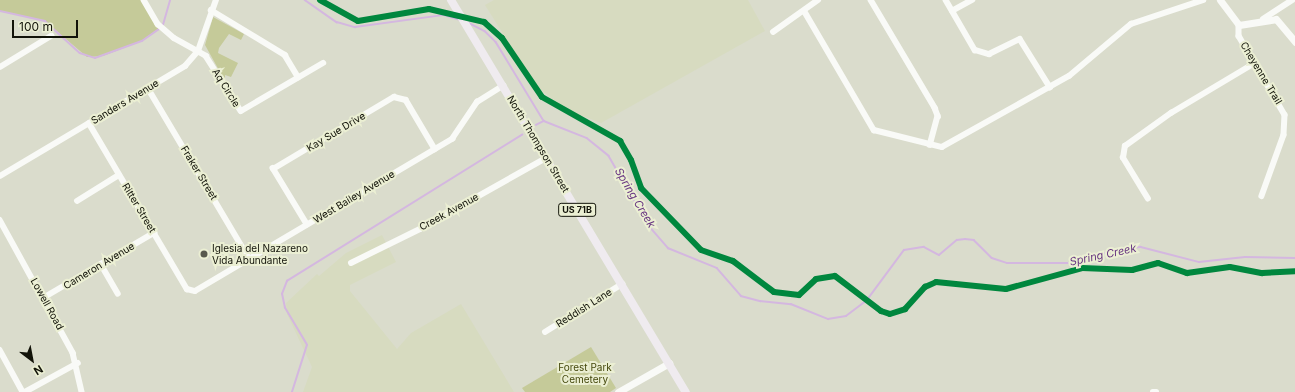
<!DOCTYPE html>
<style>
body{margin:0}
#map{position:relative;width:1295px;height:392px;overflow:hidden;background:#dadccc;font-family:Inter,sans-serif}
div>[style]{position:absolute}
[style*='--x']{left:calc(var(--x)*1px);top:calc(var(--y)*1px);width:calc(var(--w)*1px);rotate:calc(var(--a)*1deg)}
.built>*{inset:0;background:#d7dbc0}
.green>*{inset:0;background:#c5ca99}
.stream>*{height:1.5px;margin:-0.75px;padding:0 0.75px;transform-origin:0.75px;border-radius:0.75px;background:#d4b7e0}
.street>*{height:5.5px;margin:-2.75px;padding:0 2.75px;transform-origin:2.75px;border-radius:2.75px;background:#f9faf7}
.secondary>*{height:7px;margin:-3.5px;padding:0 3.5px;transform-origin:3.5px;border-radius:3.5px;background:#f9faf7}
.primary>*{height:8px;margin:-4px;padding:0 4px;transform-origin:4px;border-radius:4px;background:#efebef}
.cycleway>*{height:6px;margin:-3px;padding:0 3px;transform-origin:3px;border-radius:3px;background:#00873e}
.dots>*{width:11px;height:11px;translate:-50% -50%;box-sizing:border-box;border:2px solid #ebefd3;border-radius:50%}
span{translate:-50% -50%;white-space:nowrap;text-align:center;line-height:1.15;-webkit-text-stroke:4px #ebefd3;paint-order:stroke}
.shield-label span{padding:1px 3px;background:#ebefd3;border:1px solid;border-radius:3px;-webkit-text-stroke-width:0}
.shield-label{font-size:9px;color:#121309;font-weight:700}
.street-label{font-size:10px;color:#121309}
.poi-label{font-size:10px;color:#121309}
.left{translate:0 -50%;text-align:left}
.park-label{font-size:10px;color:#44480c}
.water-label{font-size:11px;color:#673481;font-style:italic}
.north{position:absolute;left:12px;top:340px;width:40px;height:40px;-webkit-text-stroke:3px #ebefd3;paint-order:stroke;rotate:148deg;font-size:11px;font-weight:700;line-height:16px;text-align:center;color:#121309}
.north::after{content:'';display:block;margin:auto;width:14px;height:18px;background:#121309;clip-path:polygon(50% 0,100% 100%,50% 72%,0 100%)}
.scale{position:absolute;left:12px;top:20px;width:66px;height:18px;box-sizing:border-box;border:2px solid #121309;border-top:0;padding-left:5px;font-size:12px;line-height:14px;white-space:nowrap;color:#121309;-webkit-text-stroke:3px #ebefd3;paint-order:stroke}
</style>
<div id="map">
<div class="built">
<i style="clip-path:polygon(494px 0,748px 0,765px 31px,601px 123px,565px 109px,536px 86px,485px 5px)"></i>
<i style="clip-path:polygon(382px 235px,396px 262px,350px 285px,350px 291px,397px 349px,411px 333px,461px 304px,514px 392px,303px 392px,312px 367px,287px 314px,286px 303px,317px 274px,319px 276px,346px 253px)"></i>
</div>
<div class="green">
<i style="clip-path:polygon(0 0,144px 0,161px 27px,142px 41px,103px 56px,87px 57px,45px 21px,0 11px)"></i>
<i style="clip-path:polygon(213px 17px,244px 34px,241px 40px,229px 34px,219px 48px,218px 53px,238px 63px,231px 77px,225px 75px,225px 81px,205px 45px)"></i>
<i style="clip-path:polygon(591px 347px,616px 388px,610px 392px,525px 392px,522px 388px)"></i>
</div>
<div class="stream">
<i style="--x:305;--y:0;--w:39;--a:35"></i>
<i style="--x:337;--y:22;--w:19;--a:16"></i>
<i style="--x:355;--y:27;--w:90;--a:-7.7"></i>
<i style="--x:444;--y:15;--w:17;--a:17"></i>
<i style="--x:0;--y:11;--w:46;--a:12.5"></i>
<i style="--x:45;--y:21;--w:47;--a:42.4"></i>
<i style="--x:80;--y:53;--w:16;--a:18"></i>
<i style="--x:95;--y:58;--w:50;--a:-19.9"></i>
<i style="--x:142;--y:41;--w:21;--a:-35"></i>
<i style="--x:467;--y:22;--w:20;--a:27"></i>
<i style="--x:485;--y:31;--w:16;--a:45"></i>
<i style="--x:496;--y:42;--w:92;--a:58.7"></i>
<i style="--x:544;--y:121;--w:46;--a:21.6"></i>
<i style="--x:587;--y:138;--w:28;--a:39"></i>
<i style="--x:609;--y:156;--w:82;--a:60"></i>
<i style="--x:650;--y:227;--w:28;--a:49"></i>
<i style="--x:668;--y:248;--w:53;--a:22.2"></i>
<i style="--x:717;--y:268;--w:37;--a:49"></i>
<i style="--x:741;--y:296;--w:20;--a:15"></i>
<i style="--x:760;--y:301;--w:31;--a:6"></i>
<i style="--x:791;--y:304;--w:40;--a:22"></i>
<i style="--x:828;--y:319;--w:18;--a:-9"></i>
<i style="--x:846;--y:316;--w:26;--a:-37"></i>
<i style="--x:867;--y:300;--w:62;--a:-53.5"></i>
<i style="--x:904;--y:250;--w:20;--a:-9"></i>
<i style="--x:924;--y:247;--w:17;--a:28"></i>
<i style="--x:939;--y:255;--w:23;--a:-40"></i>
<i style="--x:957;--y:240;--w:8;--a:-7"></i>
<i style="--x:965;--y:239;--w:9;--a:6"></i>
<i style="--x:974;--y:240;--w:25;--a:45"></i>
<i style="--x:992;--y:258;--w:16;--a:18"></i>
<i style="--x:1007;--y:263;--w:69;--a:0"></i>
<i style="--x:1076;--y:263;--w:34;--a:-19"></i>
<i style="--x:1108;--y:252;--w:33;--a:-9"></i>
<i style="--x:1141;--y:247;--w:60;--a:14.5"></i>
<i style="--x:1199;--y:262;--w:46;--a:-6.2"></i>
<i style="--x:1245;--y:257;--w:50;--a:1.1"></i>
<i style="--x:163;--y:25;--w:26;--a:-74"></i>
<i style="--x:536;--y:125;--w:9;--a:-27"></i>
<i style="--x:292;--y:392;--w:49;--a:-72.3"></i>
<i style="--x:307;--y:345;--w:43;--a:-120.7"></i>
<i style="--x:285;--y:308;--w:14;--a:-102"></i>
<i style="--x:282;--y:294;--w:14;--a:-69"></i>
<i style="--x:287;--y:281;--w:277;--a:-31.9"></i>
</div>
<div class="street">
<i style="--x:144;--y:0;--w:28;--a:60"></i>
<i style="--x:158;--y:24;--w:21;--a:41"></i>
<i style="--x:174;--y:38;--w:37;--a:29"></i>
<i style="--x:206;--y:56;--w:65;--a:57.5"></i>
<i style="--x:241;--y:111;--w:95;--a:-30.3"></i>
<i style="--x:871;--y:0;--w:126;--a:59.3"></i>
<i style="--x:935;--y:108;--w:9;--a:69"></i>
<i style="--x:938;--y:116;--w:30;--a:105"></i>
<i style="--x:946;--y:0;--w:58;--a:59.9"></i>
<i style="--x:975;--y:50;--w:15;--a:16"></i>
<i style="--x:989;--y:54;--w:34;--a:-26"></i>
<i style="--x:1020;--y:39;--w:57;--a:58"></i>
<i style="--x:211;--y:10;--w:87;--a:31.3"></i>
<i style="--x:285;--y:55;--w:26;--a:59"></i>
<i style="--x:952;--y:11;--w:23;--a:-29"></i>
<i style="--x:805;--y:12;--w:137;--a:59.7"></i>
<i style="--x:874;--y:130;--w:70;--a:14"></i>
<i style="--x:942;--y:147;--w:145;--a:-29.2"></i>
<i style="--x:1069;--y:76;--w:81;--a:-40"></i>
<i style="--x:1131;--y:24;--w:76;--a:-18.4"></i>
<i style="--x:1263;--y:19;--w:35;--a:-33"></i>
<i style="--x:1239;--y:25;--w:11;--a:90"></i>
<i style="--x:1239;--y:36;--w:91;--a:59.8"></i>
<i style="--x:1285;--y:115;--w:20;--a:93"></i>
<i style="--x:1284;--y:135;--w:65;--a:109.8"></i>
<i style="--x:773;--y:32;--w:55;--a:-35.4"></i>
<i style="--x:0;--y:67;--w:60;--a:-31.3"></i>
<i style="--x:148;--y:88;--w:198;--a:59.3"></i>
<i style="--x:89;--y:123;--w:193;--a:59.4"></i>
<i style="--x:187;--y:289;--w:8;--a:14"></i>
<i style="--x:195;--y:291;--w:299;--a:-30.6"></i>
<i style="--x:452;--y:139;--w:45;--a:-56"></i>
<i style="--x:477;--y:102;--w:31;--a:-32"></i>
<i style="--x:0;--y:176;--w:215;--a:-30.7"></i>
<i style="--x:185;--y:66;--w:20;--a:-49"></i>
<i style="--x:198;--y:51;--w:54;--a:-70.6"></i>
<i style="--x:1148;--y:199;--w:48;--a:-121.4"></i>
<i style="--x:1123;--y:158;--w:12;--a:-81"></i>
<i style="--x:1125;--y:146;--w:57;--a:-35.7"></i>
<i style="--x:1171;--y:113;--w:98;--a:-30.8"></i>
<i style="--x:77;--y:201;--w:49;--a:-31.8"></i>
<i style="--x:0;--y:220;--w:152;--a:61.2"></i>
<i style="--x:73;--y:353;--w:40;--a:77"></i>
<i style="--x:307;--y:225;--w:66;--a:-121.3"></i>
<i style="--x:273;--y:169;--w:141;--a:-30.8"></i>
<i style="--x:394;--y:97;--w:12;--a:14"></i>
<i style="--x:406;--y:100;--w:57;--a:59.4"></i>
<i style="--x:351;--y:263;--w:77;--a:-26.2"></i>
<i style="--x:420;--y:229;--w:145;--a:-29.4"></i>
<i style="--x:101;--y:264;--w:34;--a:60"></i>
<i style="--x:43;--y:298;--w:129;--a:-30.4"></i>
<i style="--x:545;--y:332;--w:91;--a:-31.9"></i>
<i style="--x:0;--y:350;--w:48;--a:61.3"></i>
<i style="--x:25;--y:392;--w:60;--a:-28.7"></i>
<i style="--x:1153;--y:392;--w:3;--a:0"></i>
</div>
<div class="secondary">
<i style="--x:1220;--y:0;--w:31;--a:53"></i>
<i style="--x:1239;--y:25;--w:37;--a:-9"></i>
<i style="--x:1276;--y:19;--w:30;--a:50"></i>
<i style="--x:618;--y:392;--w:59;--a:-29.6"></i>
</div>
<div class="primary">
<i style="--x:451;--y:0;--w:457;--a:59.1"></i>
</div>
<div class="cycleway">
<i style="--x:320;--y:0;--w:43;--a:28.9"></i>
<i style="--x:358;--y:21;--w:72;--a:-9.6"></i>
<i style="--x:429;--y:9;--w:57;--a:13.3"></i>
<i style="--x:484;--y:22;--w:24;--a:42"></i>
<i style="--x:502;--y:38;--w:71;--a:55.9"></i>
<i style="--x:542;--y:97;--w:90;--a:29.4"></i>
<i style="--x:620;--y:141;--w:22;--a:60"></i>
<i style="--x:631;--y:160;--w:30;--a:70"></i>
<i style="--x:641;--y:188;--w:86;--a:45.9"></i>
<i style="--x:701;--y:250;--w:34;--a:19"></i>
<i style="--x:733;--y:261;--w:51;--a:37.1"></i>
<i style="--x:774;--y:292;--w:25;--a:7"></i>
<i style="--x:799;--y:295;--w:23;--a:-43"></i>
<i style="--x:816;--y:279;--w:19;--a:-9"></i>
<i style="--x:835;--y:276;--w:58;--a:37.3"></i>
<i style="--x:881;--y:311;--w:9;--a:18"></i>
<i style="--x:890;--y:314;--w:16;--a:-18"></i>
<i style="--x:905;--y:309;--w:30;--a:-48"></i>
<i style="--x:925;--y:287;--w:12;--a:-24"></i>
<i style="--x:936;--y:282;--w:70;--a:5.7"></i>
<i style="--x:1006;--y:289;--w:79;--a:-15.4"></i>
<i style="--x:1082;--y:268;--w:50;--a:2.3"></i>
<i style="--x:1132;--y:270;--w:27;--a:-15"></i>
<i style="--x:1158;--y:263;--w:31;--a:19"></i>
<i style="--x:1187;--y:273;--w:43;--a:-7.9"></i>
<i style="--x:1230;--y:267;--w:33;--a:11"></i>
<i style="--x:1262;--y:273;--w:33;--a:-3"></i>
</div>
<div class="dots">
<i style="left:204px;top:254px;background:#58594d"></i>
</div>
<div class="shield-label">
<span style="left:577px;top:210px">US 71B</span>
</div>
<div class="street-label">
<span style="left:1261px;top:73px;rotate:59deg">Cheyenne Trail</span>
<span style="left:226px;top:88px;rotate:58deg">Aq Circle</span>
<span style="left:125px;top:102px;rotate:-31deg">Sanders Avenue</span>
<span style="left:336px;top:132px;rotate:-31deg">Kay Sue Drive</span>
<span style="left:538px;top:144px;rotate:59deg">North Thompson Street</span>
<span style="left:199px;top:173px;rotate:59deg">Fraker Street</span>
<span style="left:354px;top:197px;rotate:-31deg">West Bailey Avenue</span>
<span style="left:139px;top:208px;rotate:59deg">Ritter Street</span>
<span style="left:449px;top:212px;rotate:-29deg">Creek Avenue</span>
<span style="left:99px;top:266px;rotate:-31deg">Cameron Avenue</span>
<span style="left:47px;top:304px;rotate:61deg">Lowell Road</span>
<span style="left:584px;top:308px;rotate:-32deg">Reddish Lane</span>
</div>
<div class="poi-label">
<span class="left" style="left:212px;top:254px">Iglesia del Nazareno<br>Vida Abundante</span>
</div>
<div class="park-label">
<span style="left:585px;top:373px">Forest Park<br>Cemetery</span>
</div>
<div class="water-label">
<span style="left:635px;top:198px;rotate:59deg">Spring Creek</span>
<span style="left:1103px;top:255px;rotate:-12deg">Spring Creek</span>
</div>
<div class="north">N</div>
<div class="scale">100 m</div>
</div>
